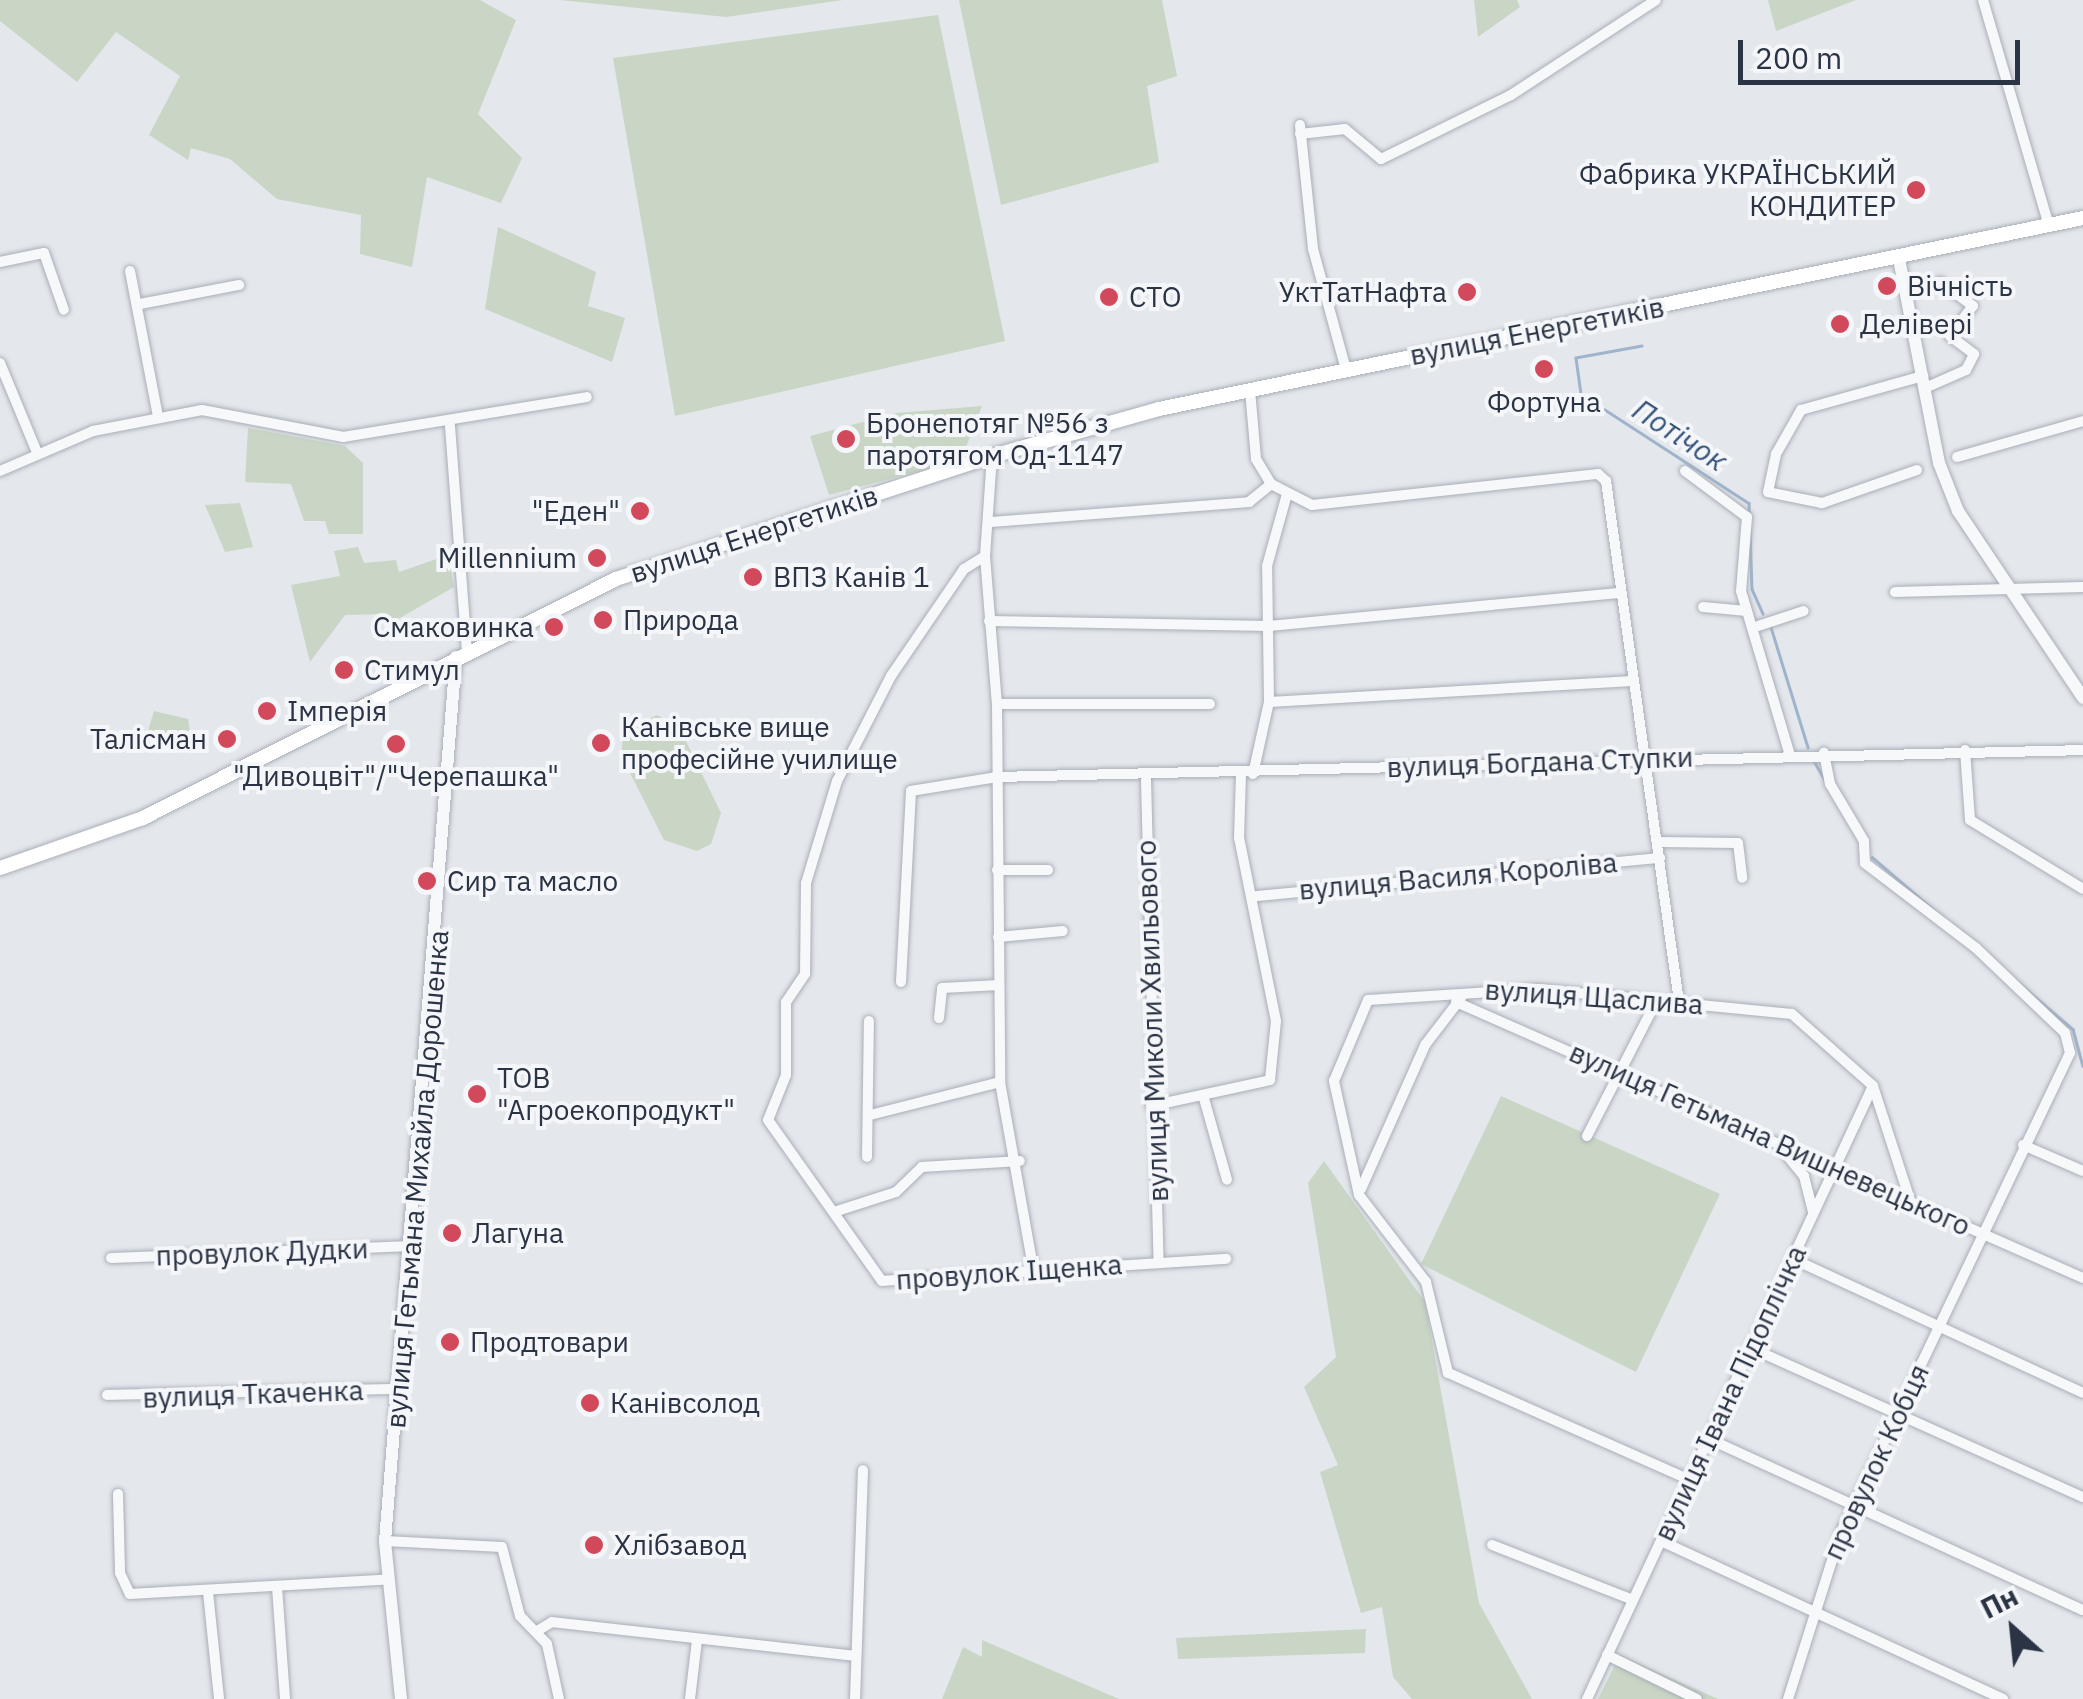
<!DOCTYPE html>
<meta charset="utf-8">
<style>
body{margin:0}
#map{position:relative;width:2083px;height:1699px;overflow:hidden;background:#e4e7ec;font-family:"IBM Plex Sans",sans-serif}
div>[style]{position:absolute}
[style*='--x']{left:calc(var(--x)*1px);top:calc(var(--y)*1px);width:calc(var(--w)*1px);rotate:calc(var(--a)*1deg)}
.green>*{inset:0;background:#c9d6c5}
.stream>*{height:2.5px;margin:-1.25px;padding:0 1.25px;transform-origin:1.25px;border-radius:1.25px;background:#9fb4cc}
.roads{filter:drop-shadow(0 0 2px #a9aeb7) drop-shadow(0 0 2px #a9aeb7)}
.minor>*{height:10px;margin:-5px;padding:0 5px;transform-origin:5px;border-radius:5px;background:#f7f8fa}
.tertiary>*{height:12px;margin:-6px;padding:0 6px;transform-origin:6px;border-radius:6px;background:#f7f8fa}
.secondary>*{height:14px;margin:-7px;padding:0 7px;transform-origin:7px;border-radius:7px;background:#fff}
.dots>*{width:28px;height:28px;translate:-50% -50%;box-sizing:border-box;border:5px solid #f4f6f9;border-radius:50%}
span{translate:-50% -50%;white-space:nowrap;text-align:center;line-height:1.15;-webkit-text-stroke:8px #f4f6f9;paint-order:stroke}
.poi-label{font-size:28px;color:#2b3445}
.right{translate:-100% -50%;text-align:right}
.left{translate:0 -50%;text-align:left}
.street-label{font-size:28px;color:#2b3445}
.water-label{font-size:30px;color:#34527a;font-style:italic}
.north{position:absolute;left:1963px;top:1579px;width:100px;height:100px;-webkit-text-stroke:8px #f4f6f9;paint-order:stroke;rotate:333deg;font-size:28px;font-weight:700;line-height:40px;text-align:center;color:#2b3445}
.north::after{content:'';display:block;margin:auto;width:35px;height:45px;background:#2b3445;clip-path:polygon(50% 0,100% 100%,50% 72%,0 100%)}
.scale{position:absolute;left:1738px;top:40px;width:282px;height:45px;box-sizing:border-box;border:5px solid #2b3445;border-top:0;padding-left:12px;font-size:30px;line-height:35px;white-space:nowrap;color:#2b3445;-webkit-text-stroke:8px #f4f6f9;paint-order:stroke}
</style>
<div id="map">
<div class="green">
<i style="clip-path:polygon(0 0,480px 0,516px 20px,478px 114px,522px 158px,501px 203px,427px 177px,412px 267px,360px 254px,361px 215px,277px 199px,230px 159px,191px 148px,188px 160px,149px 135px,180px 76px,116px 32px,77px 82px,0 21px)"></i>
<i style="clip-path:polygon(560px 0,843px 0,726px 17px)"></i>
<i style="clip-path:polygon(959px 0,1162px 0,1177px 76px,1147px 86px,1159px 162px,1001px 205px)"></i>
<i style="clip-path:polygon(1474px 0,1517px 0,1520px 7px,1478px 37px)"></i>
<i style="clip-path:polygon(1768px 0,1856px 0,1776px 31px)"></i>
<i style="clip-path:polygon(938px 15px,1005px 341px,675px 416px,613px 58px)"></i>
<i style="clip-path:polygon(498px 227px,596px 272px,588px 306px,625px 318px,612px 362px,485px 309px)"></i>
<i style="clip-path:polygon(982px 406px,961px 460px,829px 495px,810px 436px,897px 413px)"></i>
<i style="clip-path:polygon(248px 428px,345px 446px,363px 463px,363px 534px,329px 534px,325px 521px,304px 521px,291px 484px,245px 482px)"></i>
<i style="clip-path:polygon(240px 503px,253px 547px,225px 552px,205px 505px)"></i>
<i style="clip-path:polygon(358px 547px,364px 563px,396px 560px,399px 572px,448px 555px,454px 587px,391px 623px,386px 614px,345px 615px,310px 662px,291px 585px,340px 576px,334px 551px)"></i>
<i style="clip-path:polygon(154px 711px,188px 719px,191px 738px,144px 744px)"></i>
<i style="clip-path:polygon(657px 715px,679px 727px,721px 813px,711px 844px,697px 851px,664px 840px,621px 755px,624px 731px)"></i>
<i style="clip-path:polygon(1501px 1096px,1720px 1194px,1636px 1372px,1421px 1264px)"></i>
<i style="clip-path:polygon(1324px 1161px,1425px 1302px,1479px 1603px,1532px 1699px,1412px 1699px,1393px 1677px,1382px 1607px,1361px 1613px,1320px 1472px,1338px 1465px,1304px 1387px,1336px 1357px,1308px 1183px)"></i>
<i style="clip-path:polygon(1366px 1629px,1365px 1653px,1178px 1659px,1176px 1638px)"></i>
<i style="clip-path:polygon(982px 1640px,1119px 1699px,942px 1699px,963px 1647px,982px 1657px)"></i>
<i style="clip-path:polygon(1620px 1655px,1718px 1699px,1598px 1699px)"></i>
</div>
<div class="stream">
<i style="--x:1642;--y:346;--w:67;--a:169.7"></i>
<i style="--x:1576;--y:358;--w:36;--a:82"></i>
<i style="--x:1581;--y:394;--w:200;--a:33"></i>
<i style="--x:1749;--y:503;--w:86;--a:88"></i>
<i style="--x:1752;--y:589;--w:27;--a:66"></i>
<i style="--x:1771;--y:627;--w:126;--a:72.9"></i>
<i style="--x:1814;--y:761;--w:22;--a:60"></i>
<i style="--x:1872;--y:857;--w:265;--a:40.6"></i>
<i style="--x:2073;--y:1029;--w:38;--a:75"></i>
</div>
<div class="roads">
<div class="minor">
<i style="--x:1983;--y:0;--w:234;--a:73.7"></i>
<i style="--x:1300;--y:125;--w:125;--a:84"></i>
<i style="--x:1313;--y:249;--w:125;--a:74.7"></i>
<i style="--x:1300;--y:134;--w:45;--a:-6.3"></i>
<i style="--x:1345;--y:129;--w:47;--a:39.8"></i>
<i style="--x:1381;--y:159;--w:145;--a:-26.2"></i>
<i style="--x:1511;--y:95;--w:173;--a:-33.2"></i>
<i style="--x:0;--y:262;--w:45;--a:-11.6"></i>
<i style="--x:44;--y:253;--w:60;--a:70.7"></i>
<i style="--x:130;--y:271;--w:148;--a:79.1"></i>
<i style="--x:140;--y:304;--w:101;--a:-10.9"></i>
<i style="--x:0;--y:363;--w:94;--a:67.5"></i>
<i style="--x:1925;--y:388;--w:45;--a:-23.7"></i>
<i style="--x:1966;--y:370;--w:18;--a:-63"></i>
<i style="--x:1974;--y:354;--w:30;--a:-143"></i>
<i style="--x:1950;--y:336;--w:38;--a:-53"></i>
<i style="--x:1973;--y:306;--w:41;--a:-144"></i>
<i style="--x:1250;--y:390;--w:69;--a:85"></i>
<i style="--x:1256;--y:459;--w:29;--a:59"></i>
<i style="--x:1271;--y:484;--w:46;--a:27.1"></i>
<i style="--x:1312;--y:505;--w:288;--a:-6.2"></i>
<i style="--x:1598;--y:474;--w:11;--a:41"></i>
<i style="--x:1606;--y:481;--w:526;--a:82.02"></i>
<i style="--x:450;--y:426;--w:227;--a:85.7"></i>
<i style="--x:992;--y:456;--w:100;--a:94"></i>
<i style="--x:985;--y:556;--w:148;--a:85.4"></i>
<i style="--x:997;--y:704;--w:378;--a:89.5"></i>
<i style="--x:1000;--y:1082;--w:189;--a:79.9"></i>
<i style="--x:1957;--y:457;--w:131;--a:-15.9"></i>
<i style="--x:1917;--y:470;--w:101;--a:160.8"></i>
<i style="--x:1822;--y:503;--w:55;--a:-168.5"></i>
<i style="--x:1768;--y:492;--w:39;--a:-78"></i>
<i style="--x:1776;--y:454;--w:51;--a:-60.4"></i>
<i style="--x:1801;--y:410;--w:127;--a:-15.6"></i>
<i style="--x:0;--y:471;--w:101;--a:-23.3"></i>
<i style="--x:93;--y:431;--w:111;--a:-10.9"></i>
<i style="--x:202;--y:410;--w:144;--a:10.8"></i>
<i style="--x:343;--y:437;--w:247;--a:-9.3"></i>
<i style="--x:1685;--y:471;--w:77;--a:36.6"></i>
<i style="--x:1747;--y:517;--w:74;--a:94.6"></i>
<i style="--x:1741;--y:591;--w:168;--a:73.4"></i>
<i style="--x:991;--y:522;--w:259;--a:-4.4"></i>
<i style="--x:1249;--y:502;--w:28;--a:-39"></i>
<i style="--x:985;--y:556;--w:25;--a:148"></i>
<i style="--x:964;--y:569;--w:130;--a:124.3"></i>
<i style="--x:891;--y:676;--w:118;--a:117.2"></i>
<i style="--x:837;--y:781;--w:107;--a:106.9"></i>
<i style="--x:806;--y:883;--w:91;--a:90.6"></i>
<i style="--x:805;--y:974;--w:34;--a:124"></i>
<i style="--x:786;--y:1002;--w:73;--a:90"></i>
<i style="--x:786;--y:1075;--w:48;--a:111.8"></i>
<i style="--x:768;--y:1120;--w:197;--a:54.7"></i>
<i style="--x:882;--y:1281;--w:345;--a:-3.7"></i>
<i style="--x:1895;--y:592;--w:188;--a:-1.5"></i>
<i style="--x:1703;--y:607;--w:44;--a:5.2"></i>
<i style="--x:989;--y:621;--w:280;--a:1"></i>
<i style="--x:1269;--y:626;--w:351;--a:-5.4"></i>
<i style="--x:1758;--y:626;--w:48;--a:-18.1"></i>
<i style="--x:1269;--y:702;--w:364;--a:-3.3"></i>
<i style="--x:997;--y:704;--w:213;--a:0"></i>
<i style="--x:1965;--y:750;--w:70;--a:85.9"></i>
<i style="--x:1970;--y:820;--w:132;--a:31.4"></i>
<i style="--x:1253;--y:774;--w:74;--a:-77.5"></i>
<i style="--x:1269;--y:702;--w:136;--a:-90.8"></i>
<i style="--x:1267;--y:566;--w:75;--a:-74.5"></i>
<i style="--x:1146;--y:780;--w:482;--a:88.5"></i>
<i style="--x:1658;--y:842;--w:80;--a:0.7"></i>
<i style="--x:1738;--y:843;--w:35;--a:83"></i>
<i style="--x:997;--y:870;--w:51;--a:0"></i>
<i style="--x:1257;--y:896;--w:405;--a:-5.4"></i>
<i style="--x:998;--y:937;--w:65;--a:-5.3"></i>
<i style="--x:901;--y:982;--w:191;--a:-87"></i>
<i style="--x:911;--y:791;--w:87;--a:-9.2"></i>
<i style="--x:997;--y:777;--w:1086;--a:-1.42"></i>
<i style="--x:1456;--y:1002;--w:685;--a:23.76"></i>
<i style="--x:939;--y:1018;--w:30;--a:-84"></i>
<i style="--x:942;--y:988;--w:57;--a:-3"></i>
<i style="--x:1203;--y:1095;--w:88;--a:74.2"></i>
<i style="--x:1151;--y:1106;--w:122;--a:-12.3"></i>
<i style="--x:1270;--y:1080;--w:59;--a:-84.2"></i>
<i style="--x:1276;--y:1021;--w:187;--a:-101.4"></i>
<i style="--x:1239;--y:838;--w:63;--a:-88.2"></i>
<i style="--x:870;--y:1115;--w:134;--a:-14.2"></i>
<i style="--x:1587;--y:1136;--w:153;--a:-62.8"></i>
<i style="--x:2023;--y:1145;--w:65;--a:23.4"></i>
<i style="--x:1782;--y:1149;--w:35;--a:51"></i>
<i style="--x:1804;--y:1176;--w:38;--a:76"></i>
<i style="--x:867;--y:1157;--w:136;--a:-89.2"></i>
<i style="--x:1361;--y:1189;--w:158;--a:-66"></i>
<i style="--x:1425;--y:1045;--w:59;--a:-52.5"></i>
<i style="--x:837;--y:1211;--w:62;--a:-17.9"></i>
<i style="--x:896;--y:1192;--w:36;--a:-44"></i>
<i style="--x:922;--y:1167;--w:98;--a:-3.5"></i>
<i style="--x:111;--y:1258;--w:302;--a:-2.3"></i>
<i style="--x:1793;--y:1259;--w:319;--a:24.8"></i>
<i style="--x:1751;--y:1348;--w:364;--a:24.2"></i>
<i style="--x:107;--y:1395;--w:292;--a:-1.2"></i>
<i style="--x:1709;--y:1439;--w:411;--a:24.6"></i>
<i style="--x:1690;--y:1480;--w:265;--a:-156.1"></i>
<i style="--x:1448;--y:1373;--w:94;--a:-103.6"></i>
<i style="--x:1426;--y:1282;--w:110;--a:-127.6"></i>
<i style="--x:1359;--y:1195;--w:117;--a:-102.4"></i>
<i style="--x:1334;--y:1081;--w:88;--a:-67.2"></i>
<i style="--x:1368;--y:1000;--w:169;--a:-3.7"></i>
<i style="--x:1537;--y:989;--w:256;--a:5.6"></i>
<i style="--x:1792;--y:1014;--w:108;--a:41.6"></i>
<i style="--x:1873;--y:1086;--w:123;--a:72"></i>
<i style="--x:118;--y:1494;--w:79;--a:88.5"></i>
<i style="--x:120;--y:1573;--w:23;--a:65"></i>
<i style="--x:130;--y:1594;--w:253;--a:-3.2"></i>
<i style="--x:385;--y:1541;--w:117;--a:2.9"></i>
<i style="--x:502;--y:1547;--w:71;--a:75.4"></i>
<i style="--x:520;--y:1616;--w:39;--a:46"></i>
<i style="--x:547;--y:1644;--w:56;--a:77.7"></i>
<i style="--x:1661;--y:1541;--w:377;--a:24.8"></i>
<i style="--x:1492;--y:1545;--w:151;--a:21.3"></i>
<i style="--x:277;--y:1587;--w:112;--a:85.9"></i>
<i style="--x:208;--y:1592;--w:108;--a:84.1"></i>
<i style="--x:537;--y:1631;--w:17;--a:-31"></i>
<i style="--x:552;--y:1622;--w:303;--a:6.4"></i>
<i style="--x:1607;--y:1655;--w:100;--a:26.1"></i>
<i style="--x:690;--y:1699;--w:59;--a:-83.2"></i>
<i style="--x:855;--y:1699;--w:229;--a:-88"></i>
<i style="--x:1587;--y:1699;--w:676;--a:-64.99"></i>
<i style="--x:1788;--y:1699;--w:175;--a:-72.4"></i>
<i style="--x:1841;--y:1532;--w:531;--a:-64.45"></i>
<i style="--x:2070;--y:1053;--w:21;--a:-104"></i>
<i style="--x:2065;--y:1033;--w:123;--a:-136.3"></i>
<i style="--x:1976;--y:948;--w:140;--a:-142.6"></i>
<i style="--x:1865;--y:863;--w:22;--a:-93"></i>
<i style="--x:1864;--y:841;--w:66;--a:-120.8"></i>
<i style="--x:1830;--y:784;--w:32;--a:-101"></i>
</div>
<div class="tertiary">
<i style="--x:1899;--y:259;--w:208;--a:78.9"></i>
<i style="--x:1939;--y:463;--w:52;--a:68.4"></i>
<i style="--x:1958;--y:511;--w:225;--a:56.2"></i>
<i style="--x:401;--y:1699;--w:159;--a:-95.8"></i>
<i style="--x:385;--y:1541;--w:887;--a:-85.41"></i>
</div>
<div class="secondary">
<i style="--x:0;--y:868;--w:151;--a:-19.3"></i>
<i style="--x:143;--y:818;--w:530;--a:-26.81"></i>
<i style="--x:616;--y:579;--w:396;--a:-18.1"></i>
<i style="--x:992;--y:456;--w:173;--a:-15.7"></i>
<i style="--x:1159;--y:409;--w:944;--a:-11.68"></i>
</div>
</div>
<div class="dots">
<i style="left:1916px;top:190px;background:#d1495b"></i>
<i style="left:1887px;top:286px;background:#d1495b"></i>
<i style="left:1467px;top:292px;background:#d1495b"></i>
<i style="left:1109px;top:297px;background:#d1495b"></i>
<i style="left:1840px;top:324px;background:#d1495b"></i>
<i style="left:1544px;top:369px;background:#d1495b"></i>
<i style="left:846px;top:439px;background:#d1495b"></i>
<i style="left:640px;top:511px;background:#d1495b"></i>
<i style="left:597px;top:558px;background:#d1495b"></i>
<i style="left:753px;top:577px;background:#d1495b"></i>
<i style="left:603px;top:620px;background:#d1495b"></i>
<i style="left:554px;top:627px;background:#d1495b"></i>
<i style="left:344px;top:670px;background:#d1495b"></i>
<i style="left:267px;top:711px;background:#d1495b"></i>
<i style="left:227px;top:739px;background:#d1495b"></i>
<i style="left:601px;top:743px;background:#d1495b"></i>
<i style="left:396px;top:744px;background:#d1495b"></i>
<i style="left:427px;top:881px;background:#d1495b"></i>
<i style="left:477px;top:1094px;background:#d1495b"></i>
<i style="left:452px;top:1233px;background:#d1495b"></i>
<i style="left:450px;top:1342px;background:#d1495b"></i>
<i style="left:590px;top:1403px;background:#d1495b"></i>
<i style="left:594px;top:1545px;background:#d1495b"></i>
</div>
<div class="poi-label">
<span class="right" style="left:1896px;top:190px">Фабрика УКРАЇНСЬКИЙ<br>КОНДИТЕР</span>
<span class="left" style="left:1907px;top:286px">Вічність</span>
<span class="right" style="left:1447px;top:292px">УктТатНафта</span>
<span class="left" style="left:1129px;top:297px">СТО</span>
<span class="left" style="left:1860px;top:324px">Делівері</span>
<span style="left:1544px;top:402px">Фортуна</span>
<span class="left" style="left:866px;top:439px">Бронепотяг №56 з<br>паротягом Од-1147</span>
<span class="right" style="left:620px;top:511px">"Еден"</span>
<span class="right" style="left:577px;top:558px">Millennium</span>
<span class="left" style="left:773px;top:577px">ВПЗ Канів 1</span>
<span class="left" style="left:623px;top:620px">Природа</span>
<span class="right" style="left:534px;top:627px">Смаковинка</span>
<span class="left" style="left:364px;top:670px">Стимул</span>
<span class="left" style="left:287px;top:711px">Імперія</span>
<span class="left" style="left:621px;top:743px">Канівське вище<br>професійне училище</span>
<span class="right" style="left:207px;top:739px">Талісман</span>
<span style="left:396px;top:776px">"Дивоцвіт"/"Черепашка"</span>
<span class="left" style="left:447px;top:881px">Сир та масло</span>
<span class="left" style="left:497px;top:1094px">ТОВ<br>"Агроекопродукт"</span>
<span class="left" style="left:472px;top:1233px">Лагуна</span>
<span class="left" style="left:470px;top:1342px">Продтовари</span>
<span class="left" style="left:610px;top:1403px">Канівсолод</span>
<span class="left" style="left:614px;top:1545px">Хлібзавод</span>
</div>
<div class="street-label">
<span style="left:1537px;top:331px;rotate:-11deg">вулиця Енергетиків</span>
<span style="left:754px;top:534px;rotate:-18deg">вулиця Енергетиків</span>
<span style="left:1540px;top:762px;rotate:-2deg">вулиця Богдана Ступки</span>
<span style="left:1458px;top:876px;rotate:-5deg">вулиця Василя Короліва</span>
<span style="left:1594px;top:997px;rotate:4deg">вулиця Щаслива</span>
<span style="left:1152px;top:1021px;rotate:-92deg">вулиця Миколи Хвильового</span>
<span style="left:1770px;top:1139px;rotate:24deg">вулиця Гетьмана Вишневецького</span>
<span style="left:417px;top:1179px;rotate:-85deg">вулиця Гетьмана Михайла Дорошенка</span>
<span style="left:262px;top:1252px;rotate:-2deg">провулок Дудки</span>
<span style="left:1009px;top:1272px;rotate:-4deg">провулок Іщенка</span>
<span style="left:1730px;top:1393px;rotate:-65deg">вулиця Івана Підоплічка</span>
<span style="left:253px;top:1394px;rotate:-2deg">вулиця Ткаченка</span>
<span style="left:1876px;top:1462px;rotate:-65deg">провулок Кобця</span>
</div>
<div class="water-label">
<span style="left:1680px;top:435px;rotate:33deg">Потічок</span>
</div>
<div class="north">Пн</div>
<div class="scale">200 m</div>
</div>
